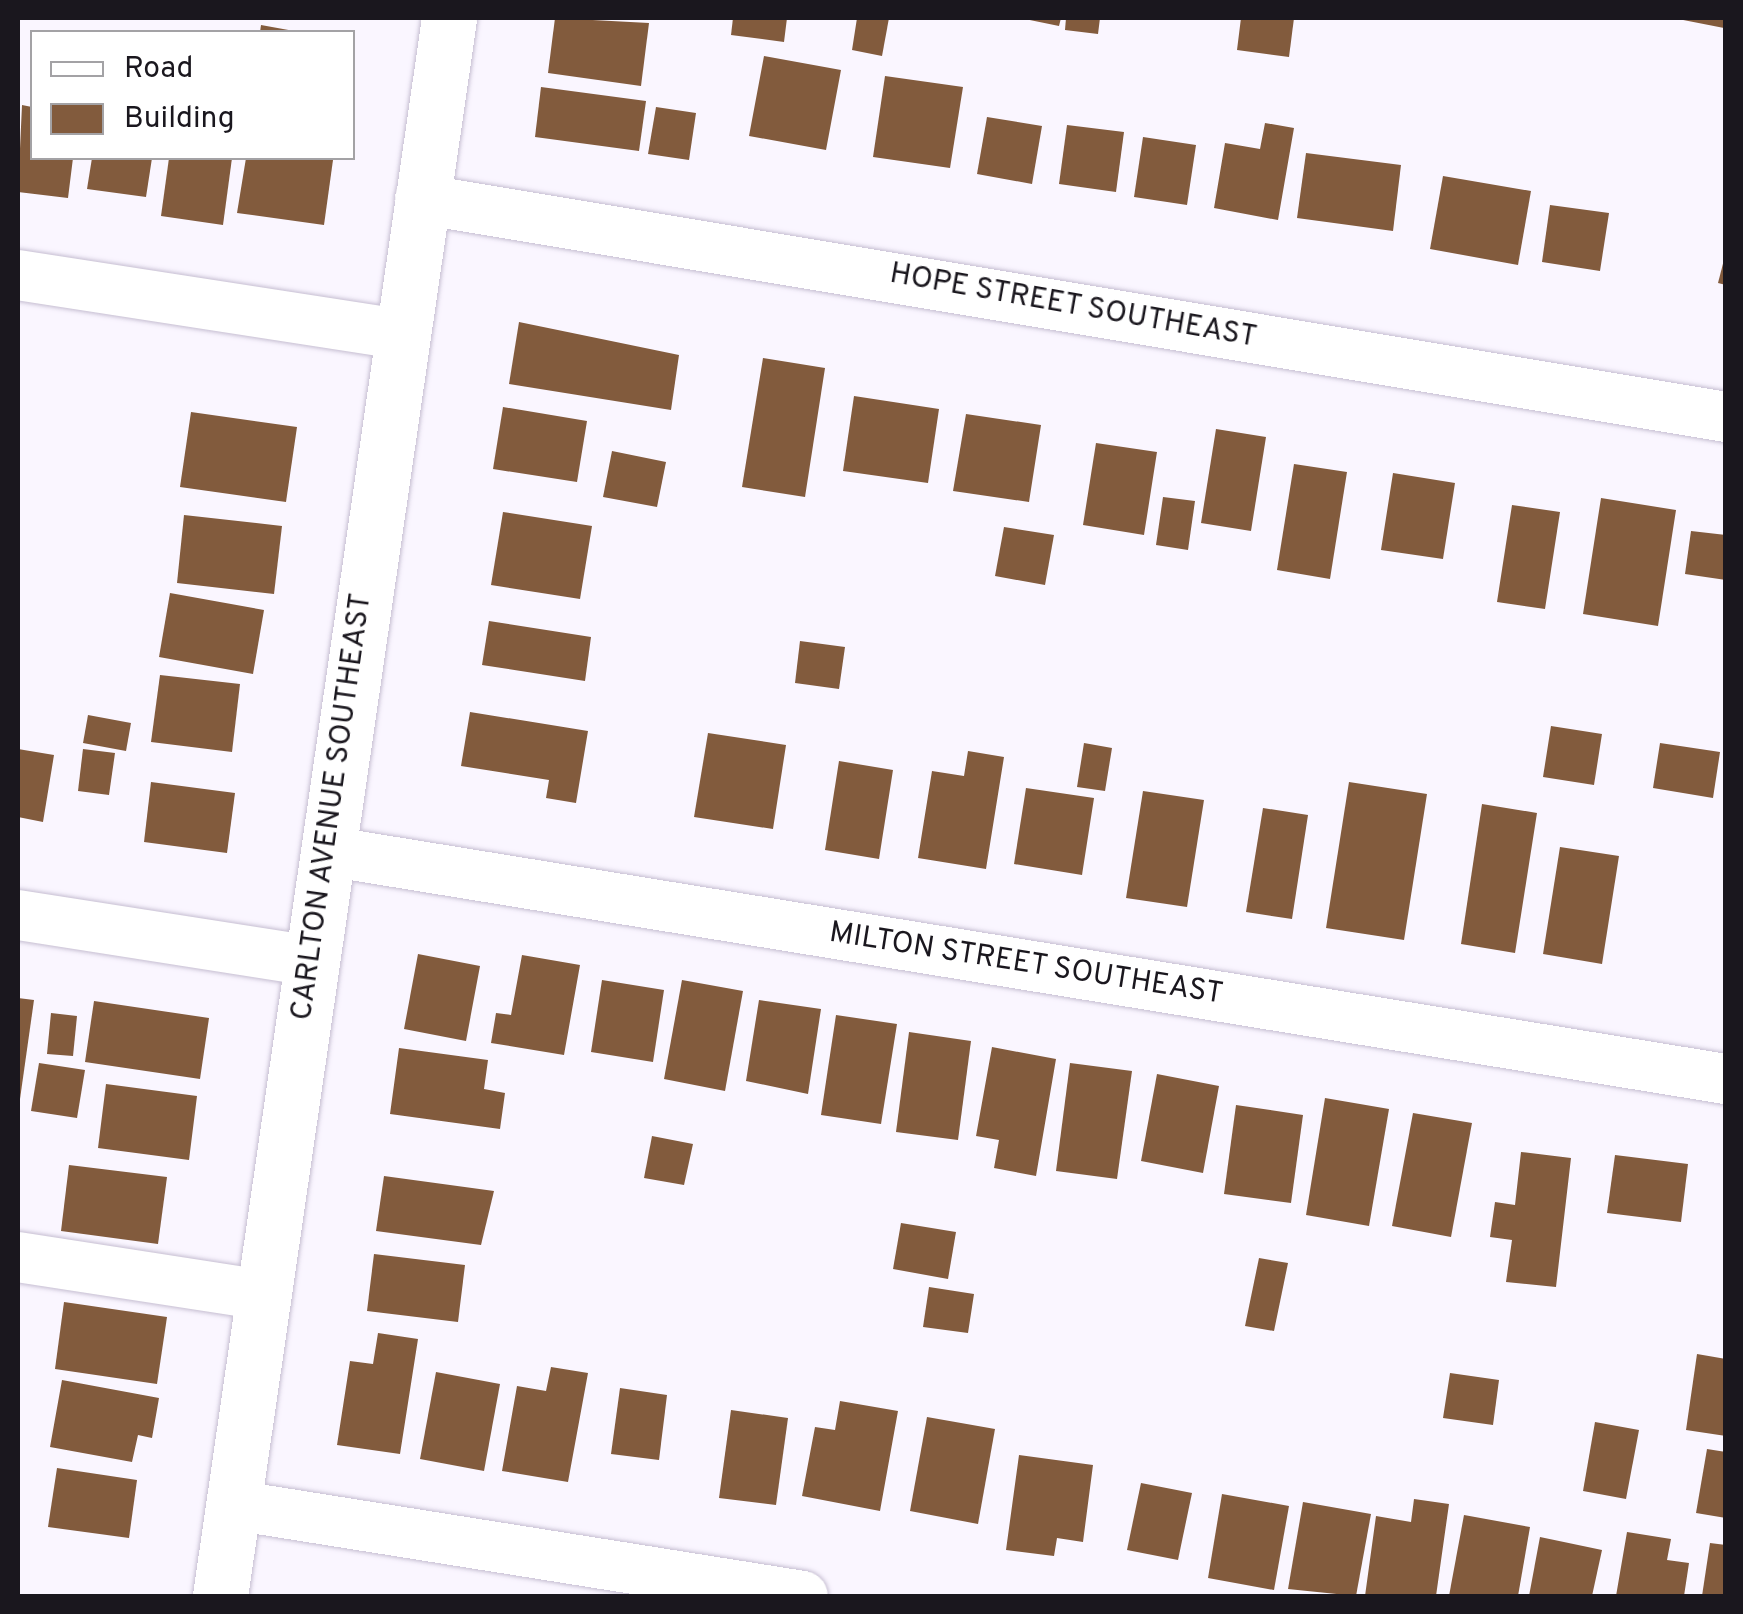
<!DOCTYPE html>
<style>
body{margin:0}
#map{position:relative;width:1743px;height:1614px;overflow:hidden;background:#faf6ff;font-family:Overpass,sans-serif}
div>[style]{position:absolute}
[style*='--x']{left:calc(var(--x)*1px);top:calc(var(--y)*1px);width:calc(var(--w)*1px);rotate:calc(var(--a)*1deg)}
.building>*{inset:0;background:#825b3d}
.roads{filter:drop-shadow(0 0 2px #c6bed2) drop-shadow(0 0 2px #c6bed2)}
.street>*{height:50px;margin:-25px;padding:0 25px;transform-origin:25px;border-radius:25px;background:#fff}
.secondary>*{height:55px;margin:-27.5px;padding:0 27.5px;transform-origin:27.5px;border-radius:27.5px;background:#fff}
span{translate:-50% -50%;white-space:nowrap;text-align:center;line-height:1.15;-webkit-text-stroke:10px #fff;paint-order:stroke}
.street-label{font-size:30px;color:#1a171e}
.frame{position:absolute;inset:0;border:20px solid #1a171e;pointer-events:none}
.legend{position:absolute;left:30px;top:30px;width:325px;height:130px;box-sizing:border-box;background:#fff;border:2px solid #a3a2a5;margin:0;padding:12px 18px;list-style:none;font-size:30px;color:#1a171e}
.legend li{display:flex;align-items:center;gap:20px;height:50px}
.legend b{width:50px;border:2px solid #a3a2a5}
</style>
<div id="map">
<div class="building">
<i style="clip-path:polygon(555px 18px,649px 23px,641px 86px,548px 73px)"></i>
<i style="clip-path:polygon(733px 18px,787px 18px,784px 42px,731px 35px)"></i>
<i style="clip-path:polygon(857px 18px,889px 18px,882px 56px,852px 50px)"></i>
<i style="clip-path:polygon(1020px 18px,1061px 18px,1059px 26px)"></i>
<i style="clip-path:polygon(1066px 18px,1100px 18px,1098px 34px,1065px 30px)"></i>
<i style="clip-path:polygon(1241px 18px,1294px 18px,1289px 57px,1237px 50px)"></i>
<i style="clip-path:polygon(1673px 18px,1726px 18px,1726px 19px,1724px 28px)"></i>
<i style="clip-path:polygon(261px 25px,294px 31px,293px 32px,260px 32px)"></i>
<i style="clip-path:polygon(764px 56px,841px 70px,826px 150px,749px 136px)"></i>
<i style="clip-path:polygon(885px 76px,963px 87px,950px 168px,873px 157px)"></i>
<i style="clip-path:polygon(541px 87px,646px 101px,639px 151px,535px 137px)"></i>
<i style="clip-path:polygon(22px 105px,32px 107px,32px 158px,73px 158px,68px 198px,18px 192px)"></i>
<i style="clip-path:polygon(656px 107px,696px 113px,689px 160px,648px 154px)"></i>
<i style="clip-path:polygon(987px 117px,1042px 126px,1032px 184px,977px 174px)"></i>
<i style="clip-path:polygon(1265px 123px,1294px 128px,1278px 220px,1214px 208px,1225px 143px,1260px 149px)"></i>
<i style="clip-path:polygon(1067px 125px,1124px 132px,1116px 192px,1059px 184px)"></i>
<i style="clip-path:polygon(1143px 137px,1196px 145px,1187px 205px,1134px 197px)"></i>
<i style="clip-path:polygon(1306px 153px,1401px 165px,1393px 231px,1297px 218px)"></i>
<i style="clip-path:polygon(92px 158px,152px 158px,146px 197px,87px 189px)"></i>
<i style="clip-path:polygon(169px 158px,232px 158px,223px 225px,161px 216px)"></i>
<i style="clip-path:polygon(246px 158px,333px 160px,324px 225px,237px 213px)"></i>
<i style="clip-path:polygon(1443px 176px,1531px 191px,1518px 265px,1430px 249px)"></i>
<i style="clip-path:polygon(1550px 205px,1609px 213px,1600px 271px,1542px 262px)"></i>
<i style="clip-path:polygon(1726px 252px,1726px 285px,1718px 283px)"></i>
<i style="clip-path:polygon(519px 322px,679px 355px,671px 410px,509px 384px)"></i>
<i style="clip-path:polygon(763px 358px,825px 368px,805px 497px,742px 487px)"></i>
<i style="clip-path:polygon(854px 396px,939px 409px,928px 483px,843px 471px)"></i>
<i style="clip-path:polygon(503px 407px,587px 421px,577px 482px,493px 469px)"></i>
<i style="clip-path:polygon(191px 412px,297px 427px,286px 502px,180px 487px)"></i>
<i style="clip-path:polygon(966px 414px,1041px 425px,1029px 502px,953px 491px)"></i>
<i style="clip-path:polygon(1216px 429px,1266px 437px,1251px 531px,1201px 523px)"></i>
<i style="clip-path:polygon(1096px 443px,1157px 452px,1144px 535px,1083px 525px)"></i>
<i style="clip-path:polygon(612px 451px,666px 462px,657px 507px,603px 497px)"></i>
<i style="clip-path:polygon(1294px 464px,1347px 472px,1330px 579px,1277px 570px)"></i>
<i style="clip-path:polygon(1393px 473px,1455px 483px,1443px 559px,1381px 550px)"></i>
<i style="clip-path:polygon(1163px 497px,1195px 501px,1188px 550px,1156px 545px)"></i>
<i style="clip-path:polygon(1601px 498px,1676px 510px,1658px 626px,1583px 614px)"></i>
<i style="clip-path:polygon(1512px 505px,1560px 512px,1545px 609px,1497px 602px)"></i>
<i style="clip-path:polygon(503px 512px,592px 526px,580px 599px,491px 585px)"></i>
<i style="clip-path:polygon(184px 515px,282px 526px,274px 594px,177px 583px)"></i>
<i style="clip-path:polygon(1004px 527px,1054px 535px,1045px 585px,995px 576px)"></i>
<i style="clip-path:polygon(1691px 531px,1726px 535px,1726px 580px,1685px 574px)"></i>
<i style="clip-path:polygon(170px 593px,264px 610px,253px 674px,159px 657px)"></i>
<i style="clip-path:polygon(489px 621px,591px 637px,585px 681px,482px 665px)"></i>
<i style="clip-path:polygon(800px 641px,845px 647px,839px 689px,795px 683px)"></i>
<i style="clip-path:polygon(160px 675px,240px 684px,232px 752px,151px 742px)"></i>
<i style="clip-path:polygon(470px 712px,588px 731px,576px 803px,546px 798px,549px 780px,461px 766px)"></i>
<i style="clip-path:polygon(88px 715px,131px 723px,126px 751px,83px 743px)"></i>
<i style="clip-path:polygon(1551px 726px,1602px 734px,1594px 785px,1543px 777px)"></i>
<i style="clip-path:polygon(708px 733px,786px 745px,773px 829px,694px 817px)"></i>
<i style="clip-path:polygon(1084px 743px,1112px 748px,1105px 791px,1077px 787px)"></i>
<i style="clip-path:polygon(1660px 743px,1720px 752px,1713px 798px,1653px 788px)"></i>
<i style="clip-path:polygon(18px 749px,54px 755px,43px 822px,18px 817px)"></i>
<i style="clip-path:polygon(83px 749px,115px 753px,109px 795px,78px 791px)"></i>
<i style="clip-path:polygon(968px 751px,1004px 757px,986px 869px,918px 858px,932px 771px,964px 776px)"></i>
<i style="clip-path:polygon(839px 761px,893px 770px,879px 859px,825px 850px)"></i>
<i style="clip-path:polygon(151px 782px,235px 793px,227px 853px,144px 842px)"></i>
<i style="clip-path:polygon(1349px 782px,1427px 794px,1404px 940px,1326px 928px)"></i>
<i style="clip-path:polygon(1026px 788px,1094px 798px,1082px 875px,1014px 864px)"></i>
<i style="clip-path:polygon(1143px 791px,1204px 800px,1187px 907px,1126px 898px)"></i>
<i style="clip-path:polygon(1482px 804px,1537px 813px,1515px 953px,1461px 944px)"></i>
<i style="clip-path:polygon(1263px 808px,1308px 815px,1292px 919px,1246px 912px)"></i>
<i style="clip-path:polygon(1560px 847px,1619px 856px,1602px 964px,1543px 954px)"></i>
<i style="clip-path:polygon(418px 954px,480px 966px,466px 1041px,404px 1029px)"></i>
<i style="clip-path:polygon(522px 955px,580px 965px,564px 1055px,491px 1043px,496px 1013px,511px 1015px)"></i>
<i style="clip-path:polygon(602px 980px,664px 990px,653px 1062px,591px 1052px)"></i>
<i style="clip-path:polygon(682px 980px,743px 991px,725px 1091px,664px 1079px)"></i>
<i style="clip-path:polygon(18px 998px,34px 1000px,20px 1099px,18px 1099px)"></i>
<i style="clip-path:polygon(759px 1000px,821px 1009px,808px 1094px,746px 1081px)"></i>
<i style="clip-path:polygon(94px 1001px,209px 1018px,200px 1079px,85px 1062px)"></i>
<i style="clip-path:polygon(51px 1013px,77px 1016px,73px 1056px,47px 1054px)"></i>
<i style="clip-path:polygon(836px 1015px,897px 1024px,881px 1124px,821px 1115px)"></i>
<i style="clip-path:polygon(909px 1032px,971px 1041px,958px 1140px,896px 1132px)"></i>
<i style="clip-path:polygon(992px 1047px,1056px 1059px,1036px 1176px,994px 1168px,999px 1140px,976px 1136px)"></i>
<i style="clip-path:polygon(399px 1048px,488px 1060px,484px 1089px,505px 1093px,500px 1129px,390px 1114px)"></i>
<i style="clip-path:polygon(39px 1063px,85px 1070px,77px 1118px,31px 1111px)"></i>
<i style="clip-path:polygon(1070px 1063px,1132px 1071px,1117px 1179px,1056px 1171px)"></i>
<i style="clip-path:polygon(1157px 1074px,1219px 1086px,1203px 1173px,1141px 1161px)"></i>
<i style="clip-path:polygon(106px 1084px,197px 1096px,189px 1160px,98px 1148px)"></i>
<i style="clip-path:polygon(1325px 1098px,1389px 1109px,1369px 1226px,1306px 1215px)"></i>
<i style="clip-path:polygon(1236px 1105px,1303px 1115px,1291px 1203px,1224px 1194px)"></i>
<i style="clip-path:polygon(1413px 1113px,1472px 1123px,1451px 1237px,1392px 1226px)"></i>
<i style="clip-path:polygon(652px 1136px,693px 1144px,684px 1185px,644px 1178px)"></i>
<i style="clip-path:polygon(1521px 1152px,1571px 1158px,1556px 1287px,1506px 1282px,1512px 1240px,1490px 1237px,1495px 1202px,1515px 1205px)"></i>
<i style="clip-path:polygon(1615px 1155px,1688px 1164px,1681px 1222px,1607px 1213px)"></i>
<i style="clip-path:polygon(69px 1165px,167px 1177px,158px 1244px,61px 1231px)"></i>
<i style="clip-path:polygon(384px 1176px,494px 1191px,481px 1245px,376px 1231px)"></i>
<i style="clip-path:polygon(901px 1223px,956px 1232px,948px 1279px,893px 1269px)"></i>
<i style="clip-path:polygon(374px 1254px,465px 1265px,458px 1322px,367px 1311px)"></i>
<i style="clip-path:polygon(1259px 1258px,1288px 1263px,1274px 1331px,1245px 1326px)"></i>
<i style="clip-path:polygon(929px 1287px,974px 1294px,968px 1333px,923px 1327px)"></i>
<i style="clip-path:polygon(64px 1302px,167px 1317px,157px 1384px,55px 1369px)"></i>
<i style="clip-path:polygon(378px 1333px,418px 1339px,400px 1454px,337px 1445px,350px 1361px,373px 1364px)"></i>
<i style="clip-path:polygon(1697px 1354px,1726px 1359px,1726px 1436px,1686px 1430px)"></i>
<i style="clip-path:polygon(551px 1367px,588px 1373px,568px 1482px,502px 1471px,517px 1386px,546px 1391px)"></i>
<i style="clip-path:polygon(436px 1372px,500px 1384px,484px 1471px,420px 1459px)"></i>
<i style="clip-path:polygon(1450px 1373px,1499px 1380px,1493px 1425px,1443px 1418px)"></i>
<i style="clip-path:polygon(62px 1380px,159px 1398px,152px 1438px,138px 1435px,132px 1462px,50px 1447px)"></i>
<i style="clip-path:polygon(620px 1388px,667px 1395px,659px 1460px,611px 1454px)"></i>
<i style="clip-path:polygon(840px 1401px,898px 1411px,880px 1511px,802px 1496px,815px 1427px,835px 1430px)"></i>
<i style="clip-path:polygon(731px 1410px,788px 1418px,776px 1505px,719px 1498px)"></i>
<i style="clip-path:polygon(927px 1417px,995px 1429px,978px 1524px,910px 1511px)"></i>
<i style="clip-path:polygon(1595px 1422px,1639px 1430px,1626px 1499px,1583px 1491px)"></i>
<i style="clip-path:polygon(1707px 1449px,1726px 1452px,1726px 1518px,1696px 1513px)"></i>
<i style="clip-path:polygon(1019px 1455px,1093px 1465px,1083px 1542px,1057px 1538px,1054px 1556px,1006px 1550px)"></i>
<i style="clip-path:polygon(57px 1468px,137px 1480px,129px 1538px,48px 1527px)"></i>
<i style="clip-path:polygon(1141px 1483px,1192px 1493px,1178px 1560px,1127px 1550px)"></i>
<i style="clip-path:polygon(1222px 1494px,1289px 1506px,1274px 1590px,1208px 1578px)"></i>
<i style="clip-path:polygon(1414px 1499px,1449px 1504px,1436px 1596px,1365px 1596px,1376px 1516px,1411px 1522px)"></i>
<i style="clip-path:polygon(1303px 1502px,1371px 1514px,1356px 1596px,1288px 1589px)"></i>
<i style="clip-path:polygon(1464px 1515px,1530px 1527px,1518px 1596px,1449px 1596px)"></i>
<i style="clip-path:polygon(1627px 1532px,1671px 1539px,1667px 1560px,1689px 1563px,1684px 1596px,1616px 1596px)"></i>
<i style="clip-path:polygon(1540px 1537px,1602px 1550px,1592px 1596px,1529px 1596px)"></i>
<i style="clip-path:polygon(1710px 1543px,1726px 1545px,1726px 1596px,1702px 1596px)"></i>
</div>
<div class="roads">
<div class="street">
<i style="--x:420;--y:199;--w:1324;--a:9.48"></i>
<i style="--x:18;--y:275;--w:387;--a:8.8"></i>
<i style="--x:327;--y:851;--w:1417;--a:9.26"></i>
<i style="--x:18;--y:915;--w:297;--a:8.9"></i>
<i style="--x:18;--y:1257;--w:249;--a:8.8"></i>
<i style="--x:233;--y:1505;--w:577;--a:9.07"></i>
</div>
<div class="secondary">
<i style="--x:220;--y:1596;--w:1595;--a:-81.74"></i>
</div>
</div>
<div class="street-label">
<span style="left:1073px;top:307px;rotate:10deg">HOPE STREET SOUTHEAST</span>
<span style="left:333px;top:807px;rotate:-82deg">CARLTON AVENUE SOUTHEAST</span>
<span style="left:1026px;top:965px;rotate:9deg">MILTON STREET SOUTHEAST</span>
</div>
<div class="frame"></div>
<ul class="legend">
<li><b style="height:12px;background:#fff"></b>Road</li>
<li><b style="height:28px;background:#825b3d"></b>Building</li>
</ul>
</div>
